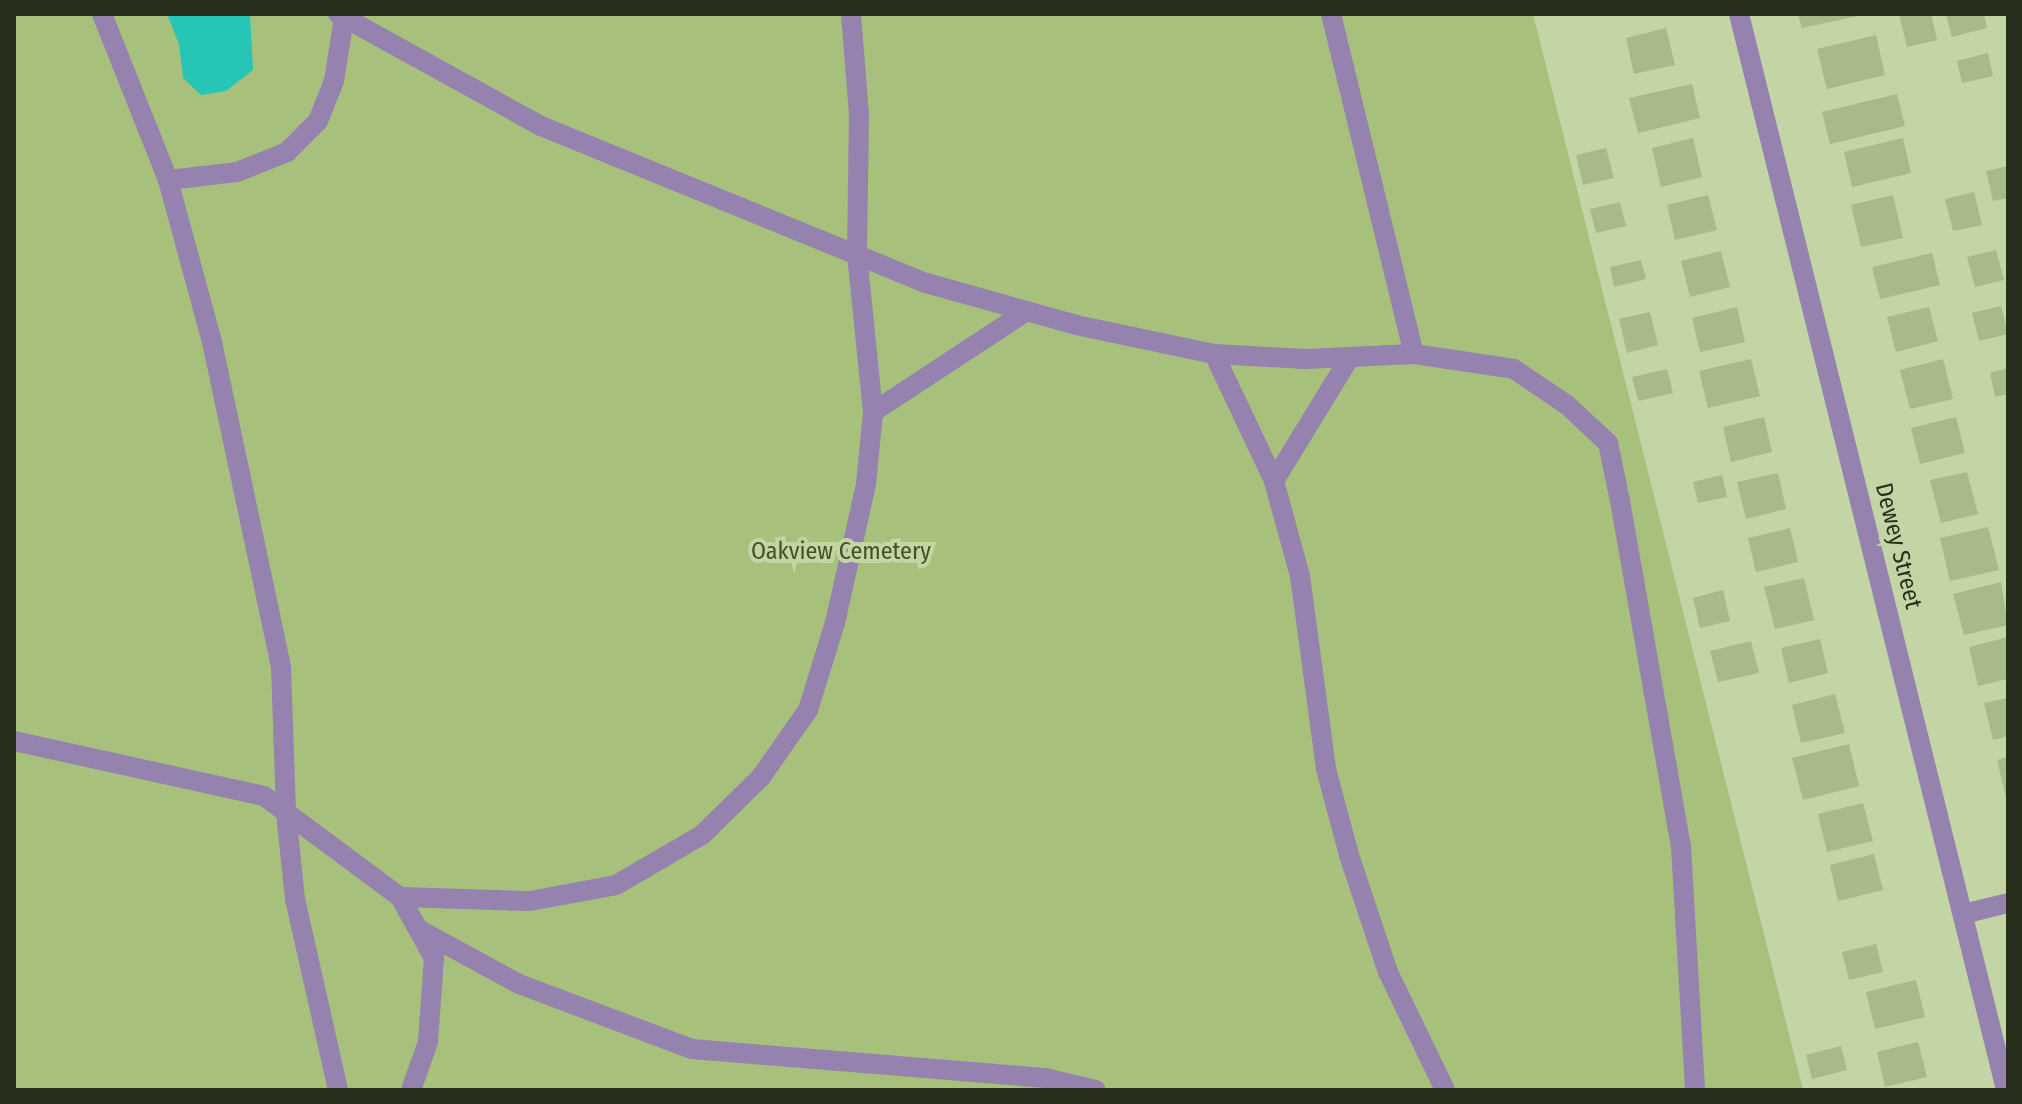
<!DOCTYPE html>
<style>
body{margin:0}
#map{position:relative;width:2022px;height:1104px;overflow:hidden;background:#c3d5a5;font-family:"Fira Sans Condensed",sans-serif}
div>[style]{position:absolute}
[style*='--x']{left:calc(var(--x)*1px);top:calc(var(--y)*1px);width:calc(var(--w)*1px);rotate:calc(var(--a)*1deg)}
.green>*{inset:0;background:#a7c07b}
.water>*{inset:0;background:#27c5b6}
.building>*{inset:0;background:#a8b98a}
.minor>*{height:20px;margin:-10px;padding:0 10px;transform-origin:10px;border-radius:10px;background:#9682af}
span{translate:-50% -50%;white-space:nowrap;text-align:center;line-height:1.15;-webkit-text-stroke:8px #c3d5a5;paint-order:stroke}
.street-label{font-size:24px;color:#272e1b}
.park-label{font-size:24px;color:#435323}
.frame{position:absolute;inset:0;border:16px solid #272e1b;pointer-events:none}
</style>
<div id="map">
<div class="green">
<i style="clip-path:polygon(14px 14px,1533px 14px,1803px 1090px,14px 1090px)"></i>
</div>
<div class="water">
<i style="clip-path:polygon(167px 14px,250px 14px,253px 70px,226px 91px,201px 95px,183px 78px,179px 44px)"></i>
</div>
<div class="building">
<i style="clip-path:polygon(1798px 14px,1862px 14px,1862px 15px,1802px 28px)"></i>
<i style="clip-path:polygon(1899px 14px,1931px 14px,1937px 40px,1907px 47px)"></i>
<i style="clip-path:polygon(1946px 14px,1984px 14px,1987px 28px,1952px 37px)"></i>
<i style="clip-path:polygon(1666px 28px,1675px 65px,1634px 74px,1626px 38px)"></i>
<i style="clip-path:polygon(1876px 35px,1885px 75px,1827px 89px,1817px 49px)"></i>
<i style="clip-path:polygon(1988px 53px,1993px 76px,1962px 83px,1957px 61px)"></i>
<i style="clip-path:polygon(1692px 84px,1700px 118px,1638px 133px,1629px 98px)"></i>
<i style="clip-path:polygon(1897px 94px,1905px 126px,1830px 144px,1822px 112px)"></i>
<i style="clip-path:polygon(1693px 138px,1702px 177px,1661px 187px,1652px 148px)"></i>
<i style="clip-path:polygon(1903px 138px,1911px 173px,1852px 187px,1844px 152px)"></i>
<i style="clip-path:polygon(1606px 148px,1614px 178px,1583px 185px,1576px 155px)"></i>
<i style="clip-path:polygon(2008px 166px,2008px 198px,1993px 201px,1986px 171px)"></i>
<i style="clip-path:polygon(1974px 192px,1982px 225px,1953px 231px,1945px 199px)"></i>
<i style="clip-path:polygon(1708px 195px,1717px 230px,1675px 240px,1667px 205px)"></i>
<i style="clip-path:polygon(1893px 195px,1903px 238px,1861px 247px,1851px 205px)"></i>
<i style="clip-path:polygon(1620px 202px,1626px 226px,1596px 233px,1590px 209px)"></i>
<i style="clip-path:polygon(1996px 250px,2004px 280px,1975px 287px,1967px 257px)"></i>
<i style="clip-path:polygon(1721px 251px,1730px 287px,1690px 297px,1681px 261px)"></i>
<i style="clip-path:polygon(1932px 253px,1940px 285px,1880px 299px,1872px 267px)"></i>
<i style="clip-path:polygon(1641px 260px,1646px 279px,1614px 287px,1610px 267px)"></i>
<i style="clip-path:polygon(2001px 306px,2008px 334px,1979px 341px,1972px 313px)"></i>
<i style="clip-path:polygon(1737px 307px,1745px 342px,1700px 352px,1692px 318px)"></i>
<i style="clip-path:polygon(1929px 307px,1938px 341px,1896px 352px,1887px 317px)"></i>
<i style="clip-path:polygon(1650px 312px,1658px 345px,1627px 353px,1619px 319px)"></i>
<i style="clip-path:polygon(1751px 359px,1760px 396px,1708px 408px,1699px 371px)"></i>
<i style="clip-path:polygon(1943px 359px,1953px 399px,1910px 409px,1900px 370px)"></i>
<i style="clip-path:polygon(2008px 368px,2008px 394px,1995px 397px,1990px 373px)"></i>
<i style="clip-path:polygon(1667px 369px,1673px 393px,1638px 401px,1632px 377px)"></i>
<i style="clip-path:polygon(1764px 417px,1772px 452px,1731px 462px,1723px 427px)"></i>
<i style="clip-path:polygon(1956px 417px,1965px 453px,1920px 464px,1911px 428px)"></i>
<i style="clip-path:polygon(1967px 472px,1978px 514px,1941px 523px,1930px 480px)"></i>
<i style="clip-path:polygon(1778px 473px,1786px 509px,1746px 519px,1737px 482px)"></i>
<i style="clip-path:polygon(1722px 475px,1727px 497px,1698px 503px,1693px 482px)"></i>
<i style="clip-path:polygon(1988px 527px,1999px 570px,1950px 581px,1940px 538px)"></i>
<i style="clip-path:polygon(1790px 528px,1798px 562px,1756px 572px,1748px 538px)"></i>
<i style="clip-path:polygon(1804px 578px,1814px 620px,1775px 629px,1764px 587px)"></i>
<i style="clip-path:polygon(2001px 582px,2008px 625px,1964px 635px,1953px 594px)"></i>
<i style="clip-path:polygon(1723px 590px,1730px 621px,1700px 628px,1693px 598px)"></i>
<i style="clip-path:polygon(2008px 637px,2008px 679px,1978px 686px,1969px 647px)"></i>
<i style="clip-path:polygon(1820px 639px,1828px 673px,1789px 683px,1781px 648px)"></i>
<i style="clip-path:polygon(1751px 641px,1759px 673px,1718px 682px,1710px 651px)"></i>
<i style="clip-path:polygon(1835px 694px,1845px 733px,1801px 743px,1792px 705px)"></i>
<i style="clip-path:polygon(2008px 698px,2008px 736px,1993px 740px,1984px 703px)"></i>
<i style="clip-path:polygon(1849px 744px,1859px 786px,1803px 800px,1792px 758px)"></i>
<i style="clip-path:polygon(2008px 757px,2008px 801px,2007px 802px,1997px 760px)"></i>
<i style="clip-path:polygon(1863px 803px,1873px 841px,1827px 852px,1818px 814px)"></i>
<i style="clip-path:polygon(1874px 854px,1883px 890px,1838px 901px,1830px 865px)"></i>
<i style="clip-path:polygon(1876px 944px,1883px 972px,1849px 980px,1842px 952px)"></i>
<i style="clip-path:polygon(1916px 980px,1925px 1017px,1875px 1029px,1866px 992px)"></i>
<i style="clip-path:polygon(1918px 1042px,1927px 1077px,1885px 1087px,1877px 1052px)"></i>
<i style="clip-path:polygon(1841px 1046px,1847px 1070px,1812px 1079px,1806px 1055px)"></i>
</div>
<div class="minor">
<i style="--x:102;--y:14;--w:179;--a:68.3"></i>
<i style="--x:168;--y:180;--w:168;--a:74.8"></i>
<i style="--x:212;--y:342;--w:332;--a:78"></i>
<i style="--x:281;--y:667;--w:146;--a:88"></i>
<i style="--x:286;--y:813;--w:86;--a:84"></i>
<i style="--x:295;--y:899;--w:196;--a:77.3"></i>
<i style="--x:338;--y:14;--w:232;--a:28.9"></i>
<i style="--x:541;--y:126;--w:416;--a:22.2"></i>
<i style="--x:926;--y:283;--w:156;--a:15.6"></i>
<i style="--x:1076;--y:325;--w:141;--a:11.9"></i>
<i style="--x:1214;--y:354;--w:91;--a:3.1"></i>
<i style="--x:1305;--y:359;--w:109;--a:-2.6"></i>
<i style="--x:1414;--y:354;--w:101;--a:8.5"></i>
<i style="--x:1514;--y:369;--w:64;--a:34.2"></i>
<i style="--x:1567;--y:405;--w:56;--a:42.8"></i>
<i style="--x:1608;--y:443;--w:59;--a:78.3"></i>
<i style="--x:1620;--y:501;--w:350;--a:80"></i>
<i style="--x:1681;--y:846;--w:244;--a:86.7"></i>
<i style="--x:1331;--y:14;--w:350;--a:76.3"></i>
<i style="--x:1739;--y:14;--w:1109;--a:76.06"></i>
<i style="--x:168;--y:180;--w:69;--a:-6.6"></i>
<i style="--x:237;--y:172;--w:54;--a:-21.8"></i>
<i style="--x:287;--y:152;--w:44;--a:-45"></i>
<i style="--x:318;--y:121;--w:43;--a:-68.2"></i>
<i style="--x:334;--y:81;--w:64;--a:-81"></i>
<i style="--x:1214;--y:354;--w:140;--a:64.7"></i>
<i style="--x:1274;--y:481;--w:98;--a:74.7"></i>
<i style="--x:1300;--y:576;--w:195;--a:82.3"></i>
<i style="--x:1326;--y:769;--w:89;--a:75"></i>
<i style="--x:1349;--y:855;--w:123;--a:71.6"></i>
<i style="--x:1388;--y:972;--w:131;--a:64.2"></i>
<i style="--x:873;--y:412;--w:184;--a:-33.3"></i>
<i style="--x:1274;--y:481;--w:145;--a:-58.5"></i>
<i style="--x:14;--y:741;--w:256;--a:12.4"></i>
<i style="--x:264;--y:796;--w:169;--a:36.6"></i>
<i style="--x:400;--y:897;--w:70;--a:60.9"></i>
<i style="--x:434;--y:958;--w:84;--a:94.1"></i>
<i style="--x:428;--y:1042;--w:51;--a:109.5"></i>
<i style="--x:400;--y:897;--w:130;--a:1.8"></i>
<i style="--x:530;--y:901;--w:87;--a:-10.5"></i>
<i style="--x:616;--y:885;--w:99;--a:-30.2"></i>
<i style="--x:702;--y:835;--w:83;--a:-44.5"></i>
<i style="--x:761;--y:777;--w:82;--a:-55"></i>
<i style="--x:808;--y:710;--w:91;--a:-72.8"></i>
<i style="--x:835;--y:623;--w:142;--a:-77.4"></i>
<i style="--x:866;--y:484;--w:72;--a:-84.4"></i>
<i style="--x:873;--y:412;--w:158;--a:-95.8"></i>
<i style="--x:857;--y:255;--w:141;--a:-89.2"></i>
<i style="--x:859;--y:114;--w:100;--a:-94.6"></i>
<i style="--x:1963;--y:914;--w:46;--a:-13.7"></i>
<i style="--x:418;--y:929;--w:115;--a:28.6"></i>
<i style="--x:519;--y:984;--w:185;--a:20.6"></i>
<i style="--x:692;--y:1049;--w:354;--a:4.7"></i>
<i style="--x:1045;--y:1078;--w:52;--a:13.2"></i>
</div>
<div class="street-label">
<span style="left:1898px;top:546px;rotate:76deg">Dewey Street</span>
</div>
<div class="park-label">
<span style="left:841px;top:552px">Oakview Cemetery</span>
</div>
<div class="frame"></div>
</div>
